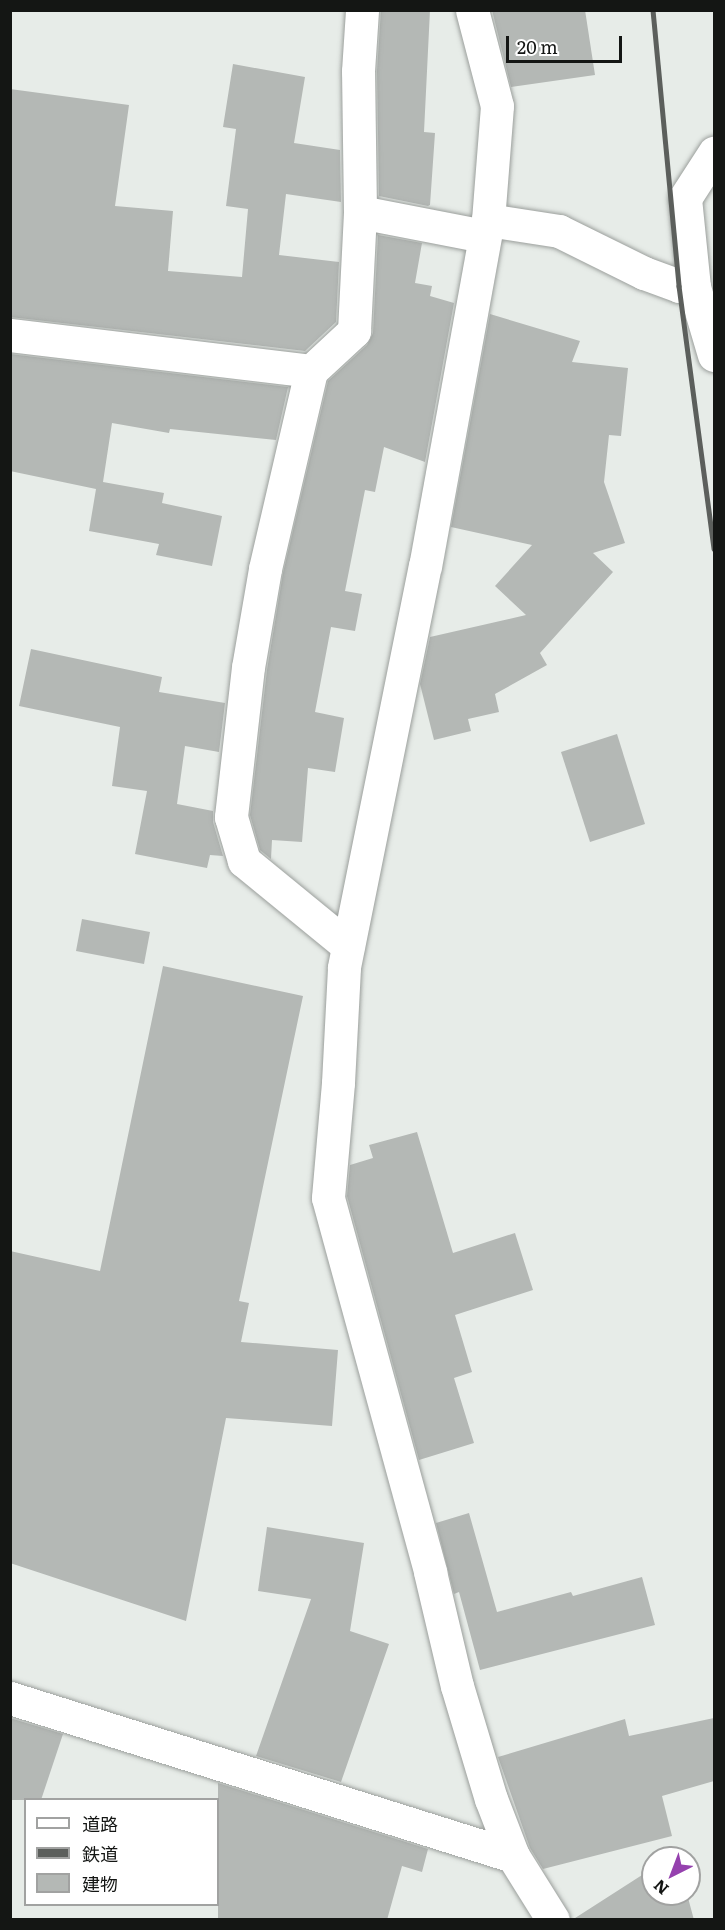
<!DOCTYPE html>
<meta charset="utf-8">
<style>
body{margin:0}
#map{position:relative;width:725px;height:1930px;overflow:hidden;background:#e7ece8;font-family:Literata,"Noto Sans JP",serif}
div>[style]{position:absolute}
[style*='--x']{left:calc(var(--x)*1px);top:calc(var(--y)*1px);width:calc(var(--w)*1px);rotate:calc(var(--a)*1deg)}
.building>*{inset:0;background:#b4b8b5}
.roads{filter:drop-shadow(0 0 2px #9b9f9c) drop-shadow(0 0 2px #9b9f9c)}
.minor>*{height:33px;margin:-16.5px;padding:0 16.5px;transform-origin:16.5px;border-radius:16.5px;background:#fff}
.rail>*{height:4.5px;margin:-2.25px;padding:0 2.25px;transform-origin:2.25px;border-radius:2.25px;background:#5c5f5c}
span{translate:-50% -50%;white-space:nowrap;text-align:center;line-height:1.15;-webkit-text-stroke:6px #fff;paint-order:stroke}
.frame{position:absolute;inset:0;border:12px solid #141614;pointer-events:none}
.legend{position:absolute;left:24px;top:1798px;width:195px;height:108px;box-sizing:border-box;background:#fff;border:2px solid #a1a2a1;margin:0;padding:8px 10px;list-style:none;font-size:18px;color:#141614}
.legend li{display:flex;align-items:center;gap:12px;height:30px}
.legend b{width:30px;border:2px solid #a1a2a1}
.north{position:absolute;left:641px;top:1846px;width:60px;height:60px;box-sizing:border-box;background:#fff;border:2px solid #a1a2a1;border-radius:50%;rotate:222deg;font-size:16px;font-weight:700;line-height:24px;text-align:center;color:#141614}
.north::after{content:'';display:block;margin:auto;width:21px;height:27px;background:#9541ae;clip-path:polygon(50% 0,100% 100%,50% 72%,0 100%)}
.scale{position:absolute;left:506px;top:36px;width:116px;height:27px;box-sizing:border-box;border:3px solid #141614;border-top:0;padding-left:8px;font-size:18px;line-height:21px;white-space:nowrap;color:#141614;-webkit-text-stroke:4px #fff;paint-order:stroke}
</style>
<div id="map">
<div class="building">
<i style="clip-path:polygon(381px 10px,430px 10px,424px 132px,435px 133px,430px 205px,428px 206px,379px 196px,377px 71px)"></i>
<i style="clip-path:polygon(492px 10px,585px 10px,595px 75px,511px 87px)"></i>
<i style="clip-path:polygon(233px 64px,305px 77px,294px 143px,340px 150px,341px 202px,286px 194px,279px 255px,339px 262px,336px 322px,305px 351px,10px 317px,10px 89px,129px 105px,115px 206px,173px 211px,168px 271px,242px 277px,248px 209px,226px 206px,236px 129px,223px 127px)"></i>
<i style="clip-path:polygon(378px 235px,422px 243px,415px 283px,432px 286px,430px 296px,454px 303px,425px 462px,384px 447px,375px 492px,365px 490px,345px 591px,362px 594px,355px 631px,331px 627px,315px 712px,344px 718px,335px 772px,308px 768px,302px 842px,272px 840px,271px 859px,260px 850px,250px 815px,267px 670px,283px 573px,328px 381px,367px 345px,373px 333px)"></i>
<i style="clip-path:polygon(490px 314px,580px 341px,572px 362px,628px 368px,621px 436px,609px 435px,604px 482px,625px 543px,593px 553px,613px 572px,540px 653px,547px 665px,495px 694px,499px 712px,468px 719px,471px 731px,434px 740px,420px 684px,430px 637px,526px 615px,495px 586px,532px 545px,451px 527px)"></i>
<i style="clip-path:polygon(10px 354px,288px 387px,276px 440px,170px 429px,169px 433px,112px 423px,103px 482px,164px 493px,162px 503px,222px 516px,212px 566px,156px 555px,159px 544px,89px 531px,96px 489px,10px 471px)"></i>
<i style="clip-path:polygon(31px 649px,162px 677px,159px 692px,225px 703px,219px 752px,185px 746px,177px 804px,213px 811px,213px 822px,223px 856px,210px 855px,207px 868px,135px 854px,147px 791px,112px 786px,120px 727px,19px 706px)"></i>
<i style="clip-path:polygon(617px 734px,645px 824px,590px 842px,561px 752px)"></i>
<i style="clip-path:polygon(82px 919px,150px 932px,144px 964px,76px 951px)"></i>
<i style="clip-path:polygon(163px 966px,303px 996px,239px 1301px,249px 1303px,241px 1342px,338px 1350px,332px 1426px,226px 1418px,186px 1621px,10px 1563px,10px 1251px,100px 1271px)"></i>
<i style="clip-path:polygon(417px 1132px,453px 1253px,515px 1233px,533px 1290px,455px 1315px,472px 1372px,454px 1378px,474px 1443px,419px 1460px,347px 1196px,350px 1165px,373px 1158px,369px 1145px)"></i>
<i style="clip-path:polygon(469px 1513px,497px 1612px,571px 1592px,573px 1596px,642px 1577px,655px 1625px,480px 1670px,459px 1592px,454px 1594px,436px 1523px)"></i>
<i style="clip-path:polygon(267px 1527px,364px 1543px,350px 1631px,389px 1644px,341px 1782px,256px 1756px,311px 1599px,258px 1591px)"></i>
<i style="clip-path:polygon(10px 1718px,63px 1734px,41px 1800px,10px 1800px)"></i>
<i style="clip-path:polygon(714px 1718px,714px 1781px,662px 1796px,672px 1836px,543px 1869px,530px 1848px,498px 1757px,625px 1719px,629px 1736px)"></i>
<i style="clip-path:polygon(218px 1783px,428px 1849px,422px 1872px,402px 1866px,387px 1920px,218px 1920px)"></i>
<i style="clip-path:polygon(653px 1868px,653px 1894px,687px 1894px,694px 1920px,572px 1920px)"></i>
</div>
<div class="roads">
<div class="minor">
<i style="--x:472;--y:10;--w:99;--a:75.4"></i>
<i style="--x:497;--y:106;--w:114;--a:94.5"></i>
<i style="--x:488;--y:220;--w:351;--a:100.3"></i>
<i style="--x:425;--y:565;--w:411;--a:101.4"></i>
<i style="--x:344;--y:968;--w:115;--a:93"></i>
<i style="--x:338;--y:1083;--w:115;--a:95"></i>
<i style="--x:328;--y:1198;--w:388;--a:74.7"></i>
<i style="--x:430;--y:1572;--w:117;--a:76.7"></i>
<i style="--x:457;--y:1686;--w:118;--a:73.3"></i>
<i style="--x:491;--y:1799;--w:61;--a:68.9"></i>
<i style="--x:513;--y:1856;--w:75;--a:58"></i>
<i style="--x:360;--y:212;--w:126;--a:11"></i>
<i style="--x:488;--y:220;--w:72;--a:8.8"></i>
<i style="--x:559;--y:231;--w:95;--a:26.3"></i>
<i style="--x:644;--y:273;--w:37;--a:20"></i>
<i style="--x:679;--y:286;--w:15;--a:4"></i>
<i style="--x:694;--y:287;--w:71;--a:73.6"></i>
<i style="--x:694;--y:287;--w:89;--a:-95.8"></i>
<i style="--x:685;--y:198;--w:54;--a:-57.2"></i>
<i style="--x:10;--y:335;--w:303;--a:6.8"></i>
<i style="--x:311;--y:371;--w:59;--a:-42.9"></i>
<i style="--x:354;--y:331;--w:119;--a:-87.1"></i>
<i style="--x:360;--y:212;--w:141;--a:-90.8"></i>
<i style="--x:358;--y:71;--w:61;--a:-86.2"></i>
<i style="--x:311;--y:371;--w:203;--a:103.1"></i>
<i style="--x:265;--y:569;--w:99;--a:99.8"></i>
<i style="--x:248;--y:667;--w:151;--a:96.5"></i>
<i style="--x:231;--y:817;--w:46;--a:73.5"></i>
<i style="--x:244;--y:861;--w:134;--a:39.3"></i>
<i style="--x:10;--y:1698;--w:527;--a:17.44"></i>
</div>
</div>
<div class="rail">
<i style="--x:653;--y:10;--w:277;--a:84.6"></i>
<i style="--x:679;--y:286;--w:265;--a:82.4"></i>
</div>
<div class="frame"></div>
<ul class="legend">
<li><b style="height:8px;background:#fff"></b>道路</li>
<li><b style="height:8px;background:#5c5f5c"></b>鉄道</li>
<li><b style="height:16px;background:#b4b8b5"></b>建物</li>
</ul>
<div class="north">N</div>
<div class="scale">20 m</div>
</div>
